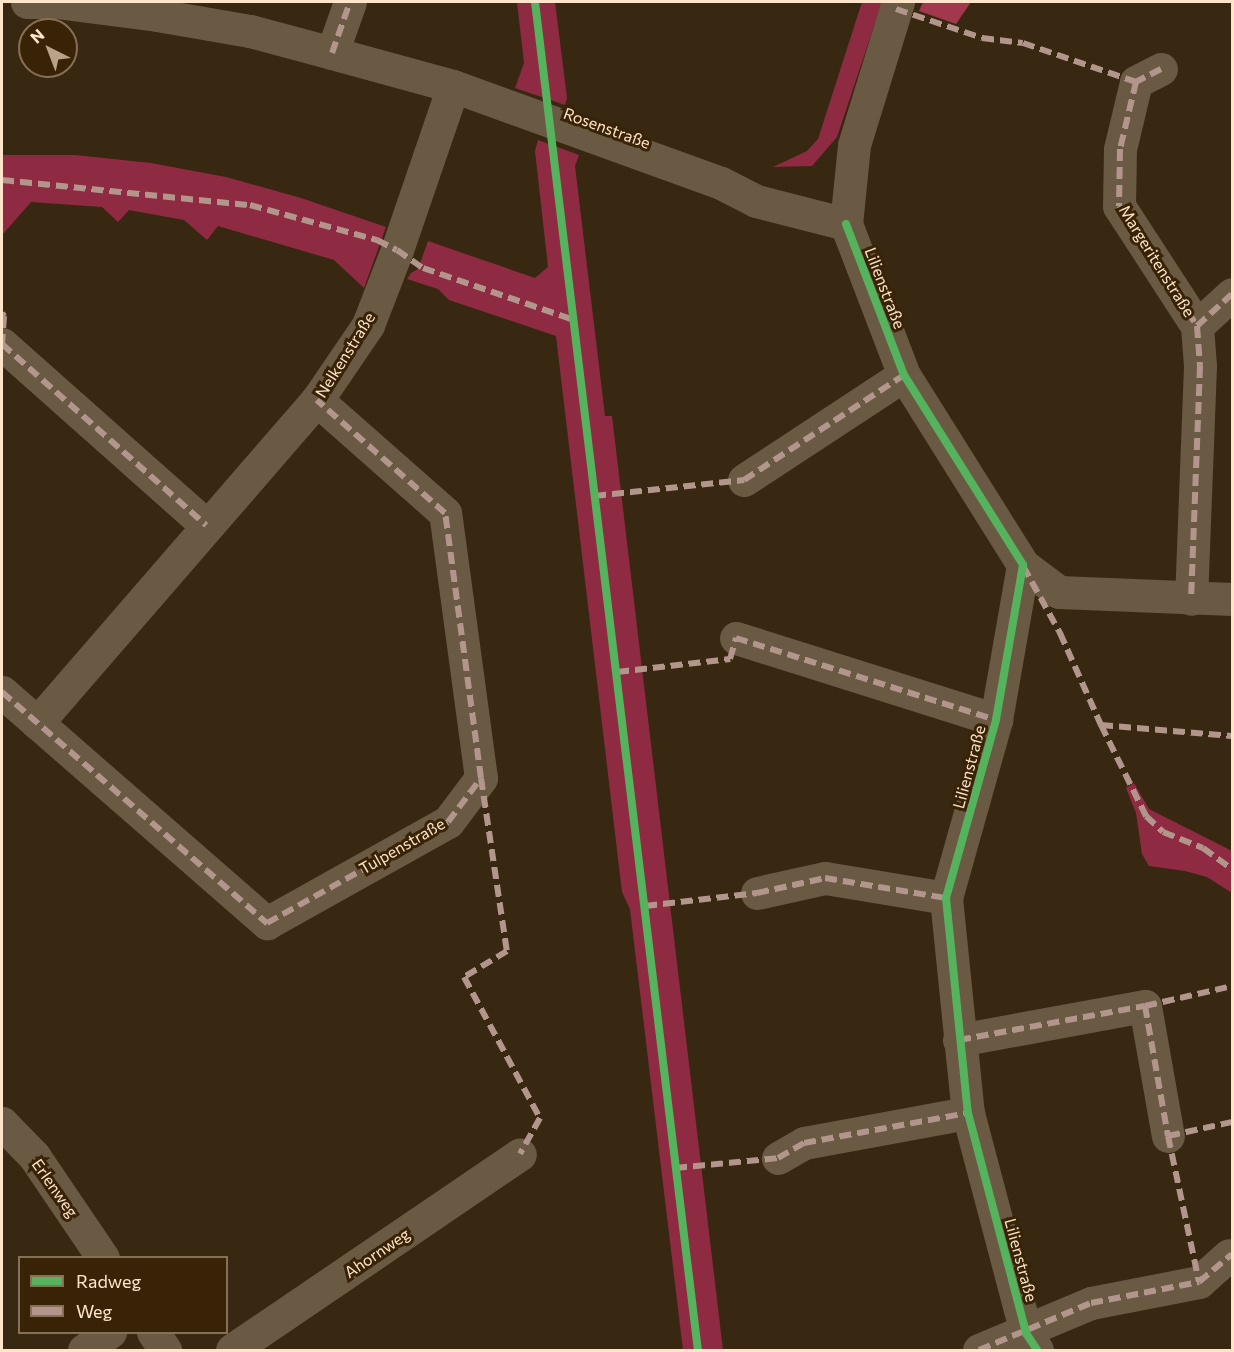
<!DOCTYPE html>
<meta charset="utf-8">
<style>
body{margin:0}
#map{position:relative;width:1234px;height:1352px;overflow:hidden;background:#382811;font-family:Commissioner,sans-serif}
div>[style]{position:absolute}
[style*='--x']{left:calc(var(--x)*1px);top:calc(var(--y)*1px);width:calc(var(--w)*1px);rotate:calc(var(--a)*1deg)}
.green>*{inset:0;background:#8e2b42}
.forest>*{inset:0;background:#a1384e}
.minor>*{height:33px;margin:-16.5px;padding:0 16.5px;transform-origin:16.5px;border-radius:16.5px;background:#6a5943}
.quiet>*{height:6px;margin-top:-3px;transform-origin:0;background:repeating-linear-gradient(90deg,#b2968c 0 12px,transparent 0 18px)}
.cycleway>*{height:8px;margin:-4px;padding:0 4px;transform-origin:4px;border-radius:4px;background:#56b35d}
span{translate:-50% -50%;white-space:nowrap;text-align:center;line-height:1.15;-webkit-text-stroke:6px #392307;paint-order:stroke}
.street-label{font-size:16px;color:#fde4ca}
.frame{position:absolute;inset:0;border:3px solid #fde4ca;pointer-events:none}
.legend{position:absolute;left:18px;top:1256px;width:210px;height:78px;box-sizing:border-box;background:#392307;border:2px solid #877055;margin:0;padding:8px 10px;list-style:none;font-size:18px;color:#fde4ca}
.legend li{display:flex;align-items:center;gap:12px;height:30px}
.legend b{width:30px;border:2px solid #877055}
.north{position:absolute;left:18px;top:18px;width:60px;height:60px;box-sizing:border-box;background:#392307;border:2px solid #877055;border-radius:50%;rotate:318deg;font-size:16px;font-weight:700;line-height:24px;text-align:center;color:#fde4ca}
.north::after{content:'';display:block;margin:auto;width:21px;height:27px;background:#b8a289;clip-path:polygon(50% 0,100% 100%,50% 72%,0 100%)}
</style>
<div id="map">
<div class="green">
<i style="clip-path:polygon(517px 2px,555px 2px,567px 98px,565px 105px,515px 88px,524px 63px)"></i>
<i style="clip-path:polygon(862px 2px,882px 2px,837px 137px,812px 166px,773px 167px,807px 151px,818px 139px)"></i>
<i style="clip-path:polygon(538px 140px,579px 155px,575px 166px,605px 416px,612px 416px,723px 1350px,683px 1350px,630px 909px,622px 892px,556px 336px,449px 300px,438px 289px,407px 279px,411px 273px,418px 269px,428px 241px,535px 278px,548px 267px,535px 151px)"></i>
<i style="clip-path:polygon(2px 155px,75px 155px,151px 163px,226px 177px,301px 198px,386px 227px,364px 288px,334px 260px,218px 226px,207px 240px,184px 220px,129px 210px,118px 222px,102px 207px,31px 202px,2px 235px)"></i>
<i style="clip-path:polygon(1134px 783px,1149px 809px,1232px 851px,1232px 893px,1207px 877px,1185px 871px,1149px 866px,1142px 854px,1136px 813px,1126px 788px)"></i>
</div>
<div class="forest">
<i style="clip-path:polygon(923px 2px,971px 2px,956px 24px,919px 11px)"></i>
</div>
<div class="minor">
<i style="--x:27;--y:2;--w:29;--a:0"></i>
<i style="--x:56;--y:2;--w:102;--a:7.3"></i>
<i style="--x:157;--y:15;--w:94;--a:9.8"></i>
<i style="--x:250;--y:31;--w:85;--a:15"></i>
<i style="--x:332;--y:53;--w:125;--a:15.3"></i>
<i style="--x:453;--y:86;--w:285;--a:19.9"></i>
<i style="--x:721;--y:183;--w:39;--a:27"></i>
<i style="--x:756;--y:201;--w:93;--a:14.3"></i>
<i style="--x:846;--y:224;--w:79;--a:-84.2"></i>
<i style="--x:854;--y:145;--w:150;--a:-72.9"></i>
<i style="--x:332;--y:53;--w:54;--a:-70.6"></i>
<i style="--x:1161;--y:69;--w:28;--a:153"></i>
<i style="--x:1136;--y:82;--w:69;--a:103.4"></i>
<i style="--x:1120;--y:149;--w:57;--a:91"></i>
<i style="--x:1119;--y:206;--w:143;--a:57"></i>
<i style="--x:1197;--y:326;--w:40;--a:85.7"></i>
<i style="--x:1200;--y:366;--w:233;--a:92.2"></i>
<i style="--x:846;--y:224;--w:162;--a:69"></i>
<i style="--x:904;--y:375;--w:224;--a:57.9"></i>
<i style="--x:1023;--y:565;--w:157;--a:99.9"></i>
<i style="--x:996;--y:720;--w:185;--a:105.7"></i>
<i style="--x:946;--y:898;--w:216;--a:84.2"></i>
<i style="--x:968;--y:1113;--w:228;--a:75.2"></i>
<i style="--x:1026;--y:1333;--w:20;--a:57"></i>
<i style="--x:1197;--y:326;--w:47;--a:-42.4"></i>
<i style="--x:2;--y:344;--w:273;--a:41.6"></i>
<i style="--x:744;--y:480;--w:191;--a:-33.3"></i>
<i style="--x:1023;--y:565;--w:45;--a:36.9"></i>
<i style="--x:1059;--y:592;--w:173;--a:2.3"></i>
<i style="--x:736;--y:638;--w:273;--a:17.5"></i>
<i style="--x:2;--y:692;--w:352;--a:41.1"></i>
<i style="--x:267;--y:923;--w:207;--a:-29.2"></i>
<i style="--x:448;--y:822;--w:55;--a:-53.1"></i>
<i style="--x:481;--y:778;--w:267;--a:-97.7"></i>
<i style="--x:445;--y:513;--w:171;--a:-138.6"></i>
<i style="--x:37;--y:723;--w:427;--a:-49.1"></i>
<i style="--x:317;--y:400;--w:91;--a:-55.8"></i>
<i style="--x:368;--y:325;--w:80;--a:-68.9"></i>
<i style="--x:397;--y:250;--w:173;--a:-71.1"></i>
<i style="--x:757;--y:893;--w:70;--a:-12.4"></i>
<i style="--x:825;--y:878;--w:123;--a:9.4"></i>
<i style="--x:959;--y:1040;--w:189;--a:-10.4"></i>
<i style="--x:1145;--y:1006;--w:132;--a:80"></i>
<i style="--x:2;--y:1123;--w:46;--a:45.9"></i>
<i style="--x:34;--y:1156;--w:123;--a:55.9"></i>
<i style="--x:778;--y:1158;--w:30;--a:-30"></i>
<i style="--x:804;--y:1143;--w:167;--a:-10.4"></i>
<i style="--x:153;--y:1332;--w:22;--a:56"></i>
<i style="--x:84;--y:1350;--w:32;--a:-35"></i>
<i style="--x:232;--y:1350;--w:348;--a:-34.2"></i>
<i style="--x:979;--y:1350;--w:121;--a:-22.8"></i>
<i style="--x:1091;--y:1303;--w:110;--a:-11"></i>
<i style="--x:1199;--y:1282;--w:40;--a:-42"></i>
</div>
<div class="quiet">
<i style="--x:896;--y:9;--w:91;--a:18.6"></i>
<i style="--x:982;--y:38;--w:41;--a:7"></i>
<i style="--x:1023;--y:43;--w:120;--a:19"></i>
<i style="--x:332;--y:53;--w:54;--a:-70.6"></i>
<i style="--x:1161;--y:69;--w:28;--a:153"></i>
<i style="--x:1136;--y:82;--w:69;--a:103.4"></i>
<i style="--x:1120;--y:149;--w:57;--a:91"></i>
<i style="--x:1119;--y:206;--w:143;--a:57"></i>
<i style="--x:1197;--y:326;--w:40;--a:85.7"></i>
<i style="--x:1200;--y:366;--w:233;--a:92.2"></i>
<i style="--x:2;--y:180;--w:249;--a:5.8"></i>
<i style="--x:250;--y:205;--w:132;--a:15.4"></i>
<i style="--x:377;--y:240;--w:22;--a:27"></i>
<i style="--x:397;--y:250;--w:32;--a:35"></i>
<i style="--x:423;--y:268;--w:157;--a:19"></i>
<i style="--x:2;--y:313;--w:4;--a:56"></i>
<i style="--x:4;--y:316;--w:28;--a:94"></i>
<i style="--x:2;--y:344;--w:273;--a:41.6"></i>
<i style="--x:1197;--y:326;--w:47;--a:-42.4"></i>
<i style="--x:594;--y:496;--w:151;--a:-6.1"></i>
<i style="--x:744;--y:480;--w:191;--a:-33.3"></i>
<i style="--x:1023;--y:566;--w:77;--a:61.1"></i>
<i style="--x:1060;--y:633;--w:101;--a:66"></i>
<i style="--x:1101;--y:725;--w:102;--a:63.7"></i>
<i style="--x:1146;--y:816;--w:23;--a:43"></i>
<i style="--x:1163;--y:832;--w:43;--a:21.8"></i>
<i style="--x:1203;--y:848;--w:36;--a:36"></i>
<i style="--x:617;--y:672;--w:114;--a:-6.6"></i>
<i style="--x:730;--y:659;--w:22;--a:-74"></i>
<i style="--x:736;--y:638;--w:273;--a:17.5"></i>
<i style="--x:2;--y:692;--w:352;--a:41.1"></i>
<i style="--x:267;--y:923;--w:207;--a:-29.2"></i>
<i style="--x:448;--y:822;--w:55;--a:-53.1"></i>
<i style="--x:481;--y:778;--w:267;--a:-97.7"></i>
<i style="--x:445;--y:513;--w:171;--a:-138.6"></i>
<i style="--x:1101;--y:725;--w:131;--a:4.8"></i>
<i style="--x:481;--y:778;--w:175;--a:81.5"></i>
<i style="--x:507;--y:951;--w:50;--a:148.8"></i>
<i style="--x:464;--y:977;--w:160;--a:61.7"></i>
<i style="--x:540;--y:1118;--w:41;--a:119.1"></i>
<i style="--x:645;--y:906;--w:113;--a:-6.6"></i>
<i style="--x:757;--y:893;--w:70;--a:-12.4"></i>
<i style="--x:825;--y:878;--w:123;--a:9.4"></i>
<i style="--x:1145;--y:1006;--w:132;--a:80"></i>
<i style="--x:1168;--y:1136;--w:149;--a:78"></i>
<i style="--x:959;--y:1040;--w:189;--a:-10.4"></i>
<i style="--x:1145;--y:1006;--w:89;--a:-12.9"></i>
<i style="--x:1168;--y:1136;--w:66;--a:-12.3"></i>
<i style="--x:675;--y:1168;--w:103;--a:-5.5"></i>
<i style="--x:778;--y:1158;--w:30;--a:-30"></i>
<i style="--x:804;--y:1143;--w:167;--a:-10.4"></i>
<i style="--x:979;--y:1350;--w:121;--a:-22.8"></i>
<i style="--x:1091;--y:1303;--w:110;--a:-11"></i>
<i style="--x:1199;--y:1282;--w:43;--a:-40.3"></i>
</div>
<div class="cycleway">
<i style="--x:535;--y:2;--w:1358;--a:83.11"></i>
<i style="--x:846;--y:224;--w:162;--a:69"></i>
<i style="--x:904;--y:375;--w:224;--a:57.9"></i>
<i style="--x:1023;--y:565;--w:157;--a:99.9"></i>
<i style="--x:996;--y:720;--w:185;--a:105.7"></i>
<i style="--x:946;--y:898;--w:216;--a:84.2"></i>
<i style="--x:968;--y:1113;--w:228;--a:75.2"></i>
<i style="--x:1026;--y:1333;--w:20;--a:57"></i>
</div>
<div class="street-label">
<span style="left:607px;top:128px;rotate:20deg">Rosenstraße</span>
<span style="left:1157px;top:261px;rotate:58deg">Margeritenstraße</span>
<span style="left:885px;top:288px;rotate:69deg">Lilienstraße</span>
<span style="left:345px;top:355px;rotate:-58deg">Nelkenstraße</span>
<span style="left:969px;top:767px;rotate:-75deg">Lilienstraße</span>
<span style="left:402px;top:846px;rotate:-30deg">Tulpenstraße</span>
<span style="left:55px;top:1188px;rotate:55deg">Erlenweg</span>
<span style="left:377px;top:1253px;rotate:-34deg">Ahornweg</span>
<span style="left:1021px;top:1260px;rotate:75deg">Lilienstraße</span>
</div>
<div class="frame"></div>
<ul class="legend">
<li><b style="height:8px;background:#56b35d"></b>Radweg</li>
<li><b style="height:8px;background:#b2968c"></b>Weg</li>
</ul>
<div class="north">N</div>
</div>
